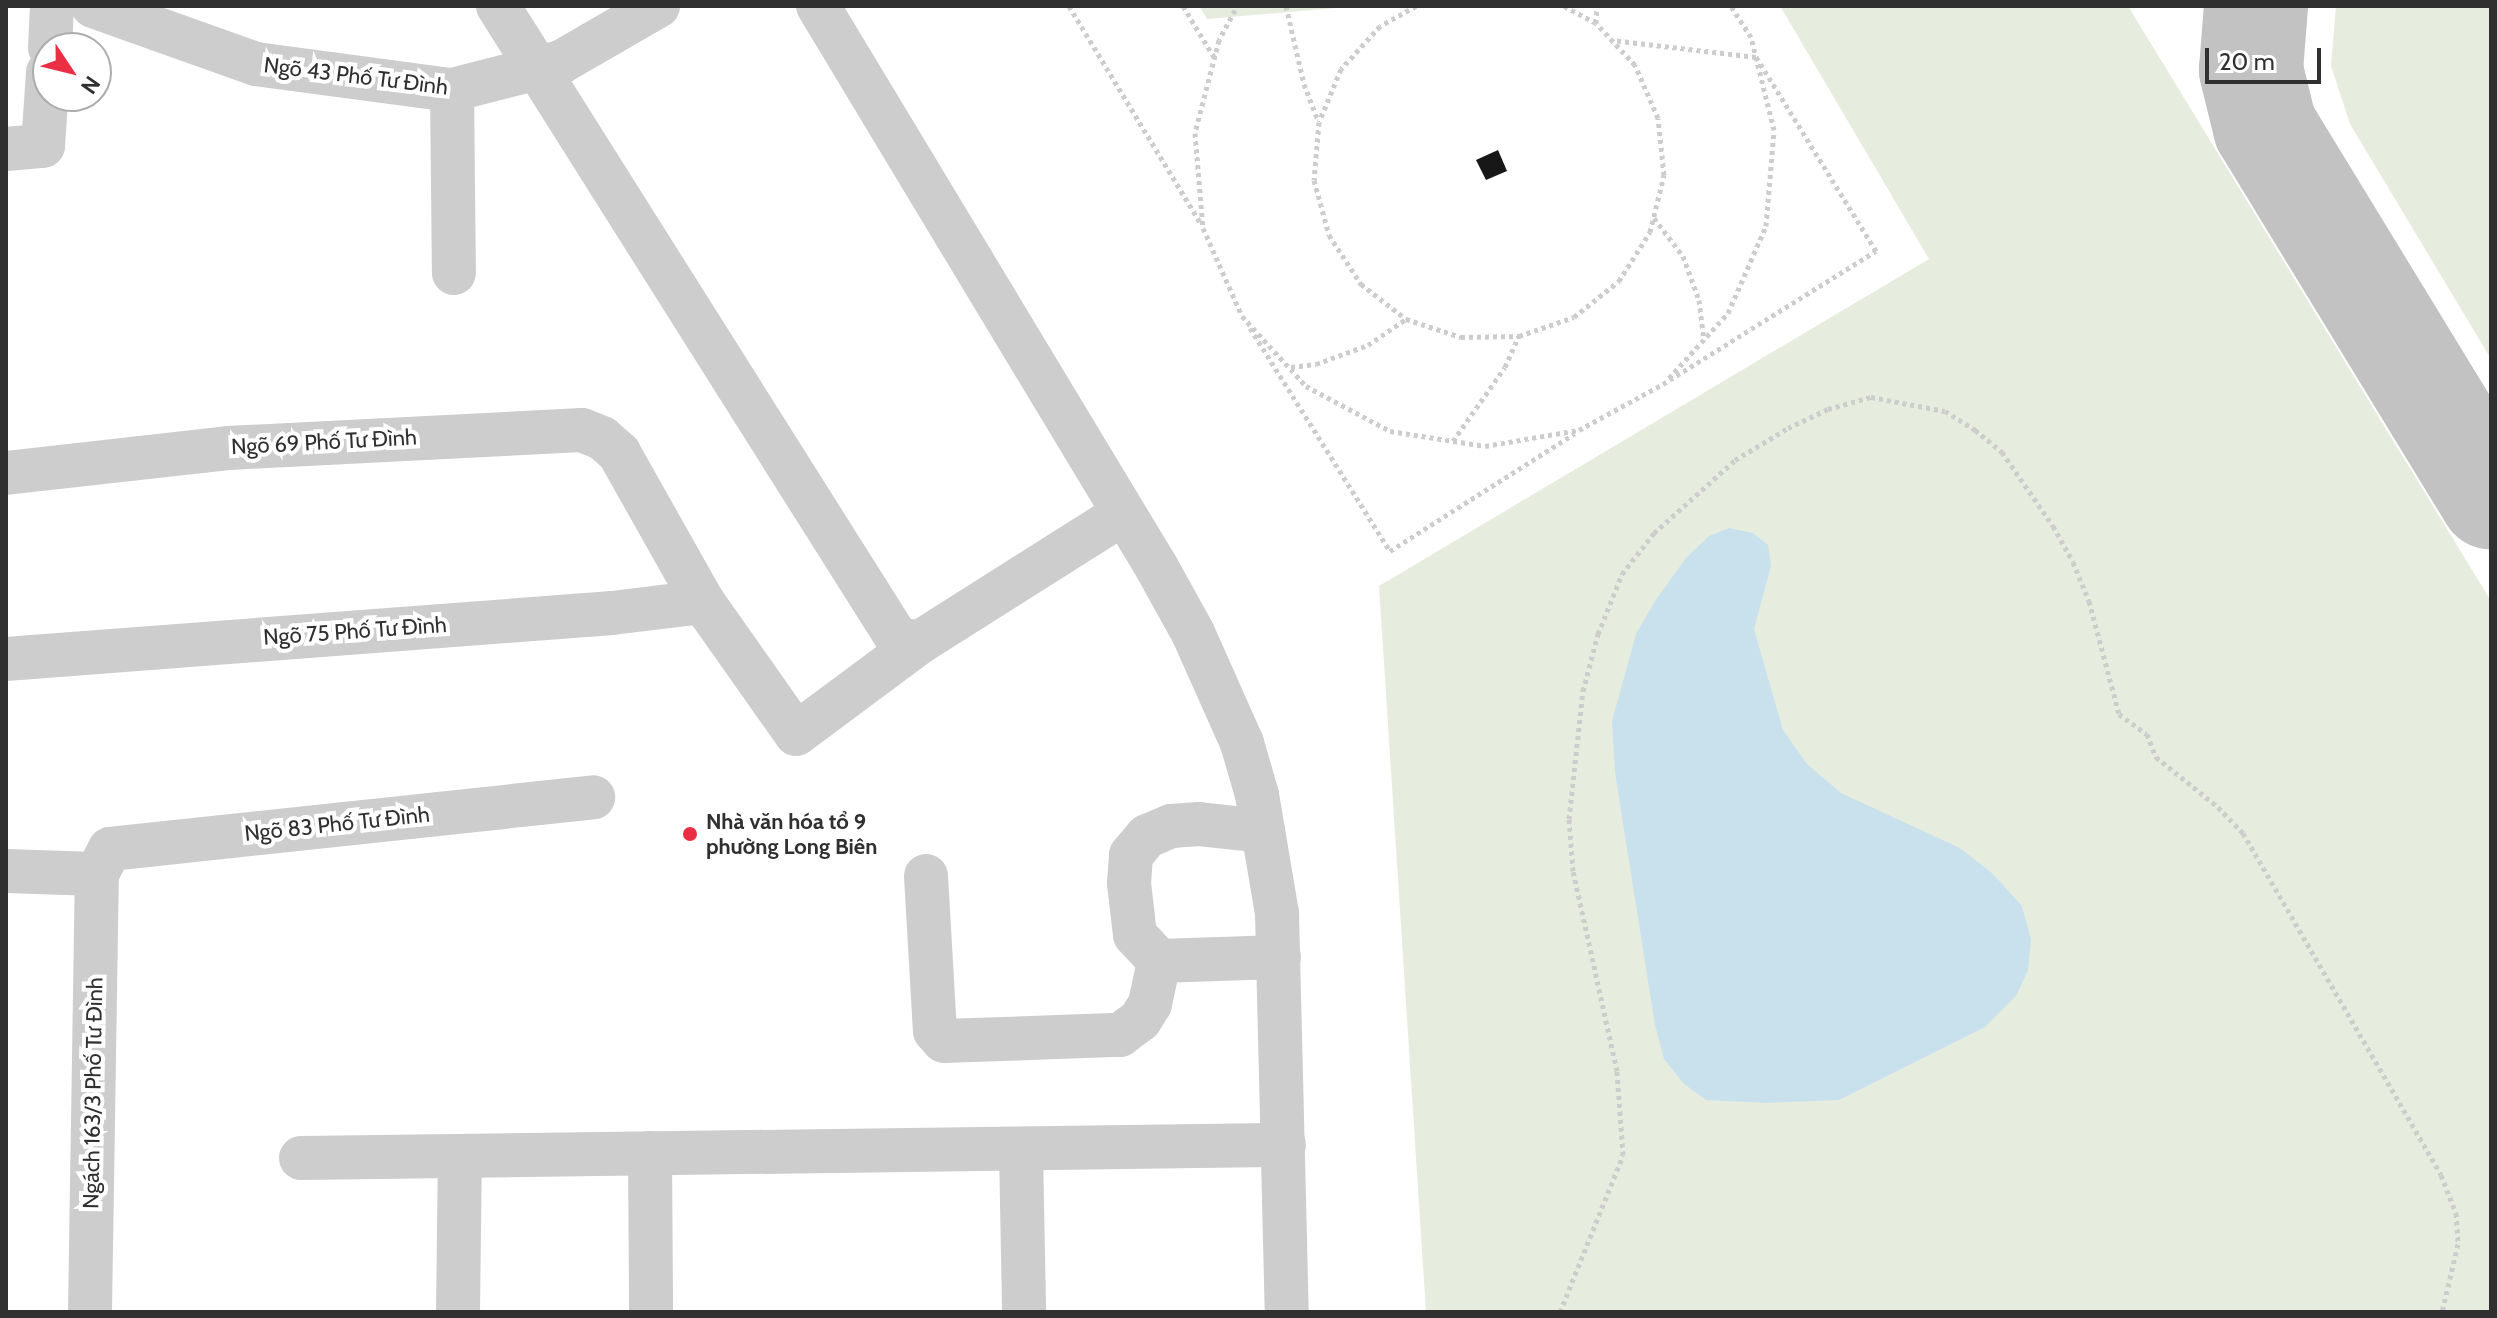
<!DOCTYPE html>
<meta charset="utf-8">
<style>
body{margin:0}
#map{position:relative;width:2497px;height:1318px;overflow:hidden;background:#fff;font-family:Cabin,sans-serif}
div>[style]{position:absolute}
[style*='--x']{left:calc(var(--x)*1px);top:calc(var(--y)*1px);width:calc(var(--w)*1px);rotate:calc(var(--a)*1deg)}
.green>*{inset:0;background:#e7edde}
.water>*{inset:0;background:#c9e1ed}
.taxiway>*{height:104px;margin:-52px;padding:0 52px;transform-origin:52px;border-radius:52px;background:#c2c2c2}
.building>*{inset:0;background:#171717}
.path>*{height:5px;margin-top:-2.5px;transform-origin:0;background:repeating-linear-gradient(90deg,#cdcdcd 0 4px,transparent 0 8px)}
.minor>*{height:44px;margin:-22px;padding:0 22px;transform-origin:22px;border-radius:22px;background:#cdcdcd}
.dots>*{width:22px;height:22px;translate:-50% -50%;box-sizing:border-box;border:4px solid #fff;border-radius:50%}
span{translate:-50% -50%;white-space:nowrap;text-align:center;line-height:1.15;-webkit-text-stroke:8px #fff;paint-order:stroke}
.street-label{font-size:22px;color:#303030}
.poi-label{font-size:22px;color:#303030;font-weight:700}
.left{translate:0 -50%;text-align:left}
.frame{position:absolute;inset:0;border:8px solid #303030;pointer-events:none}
.north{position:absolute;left:32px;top:32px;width:80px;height:80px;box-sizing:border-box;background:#fff;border:2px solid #acacac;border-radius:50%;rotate:125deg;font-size:22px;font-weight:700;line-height:32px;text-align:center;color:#303030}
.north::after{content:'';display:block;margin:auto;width:28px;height:36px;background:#ea2f44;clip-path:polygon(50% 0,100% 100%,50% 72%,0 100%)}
.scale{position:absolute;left:2205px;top:48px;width:116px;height:36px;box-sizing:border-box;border:4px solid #303030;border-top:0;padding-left:10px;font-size:24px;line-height:28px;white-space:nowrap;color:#303030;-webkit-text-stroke:6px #fff;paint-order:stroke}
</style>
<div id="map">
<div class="green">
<i style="clip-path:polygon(1199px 6px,1360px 6px,1207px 19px)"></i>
<i style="clip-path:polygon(1780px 6px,2128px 6px,2491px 601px,2491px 1312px,1426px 1312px,1379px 586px,1929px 259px)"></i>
<i style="clip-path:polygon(2336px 6px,2491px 6px,2491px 359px,2350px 124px,2331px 66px)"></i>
</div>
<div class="water">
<i style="clip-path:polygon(1729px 528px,1753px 533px,1768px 545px,1771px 566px,1754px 629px,1783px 730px,1807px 764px,1841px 793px,1960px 848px,1993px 874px,2022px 906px,2031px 939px,2028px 970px,2016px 996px,1985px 1027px,1839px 1100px,1767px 1103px,1706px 1100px,1684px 1084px,1664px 1059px,1655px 1025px,1615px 773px,1612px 721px,1636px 634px,1655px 601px,1686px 558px,1709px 536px)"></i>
</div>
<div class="taxiway">
<i style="--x:2256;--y:6;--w:64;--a:94.5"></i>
<i style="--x:2251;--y:70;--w:59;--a:76.2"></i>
<i style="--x:2265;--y:127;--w:434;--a:58.6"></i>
</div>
<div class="building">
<i style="clip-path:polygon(1498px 150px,1507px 171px,1486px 180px,1476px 160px)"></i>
</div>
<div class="path">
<i style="--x:1069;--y:6;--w:255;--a:58.8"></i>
<i style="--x:1183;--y:6;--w:60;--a:58.7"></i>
<i style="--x:1286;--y:6;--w:80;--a:77"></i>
<i style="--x:1304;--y:84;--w:40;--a:69"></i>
<i style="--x:1416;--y:6;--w:41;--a:150.9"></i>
<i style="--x:1380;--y:26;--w:58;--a:132.2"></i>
<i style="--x:1341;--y:69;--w:57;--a:112.5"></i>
<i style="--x:1319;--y:122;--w:58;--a:94.9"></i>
<i style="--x:1314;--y:180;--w:57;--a:74.7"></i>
<i style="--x:1329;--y:235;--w:59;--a:56.9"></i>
<i style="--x:1361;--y:284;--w:57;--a:37.9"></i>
<i style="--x:1406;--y:319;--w:58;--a:18.1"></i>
<i style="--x:1461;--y:337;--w:58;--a:-1"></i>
<i style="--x:1519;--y:336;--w:58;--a:-19.1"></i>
<i style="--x:1574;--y:317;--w:58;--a:-38.7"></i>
<i style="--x:1619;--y:281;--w:58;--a:-57.7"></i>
<i style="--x:1650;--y:232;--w:59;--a:-76.2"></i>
<i style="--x:1664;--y:175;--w:57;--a:-96"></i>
<i style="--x:1658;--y:118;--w:58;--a:-113.5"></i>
<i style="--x:1635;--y:65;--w:57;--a:-132.9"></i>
<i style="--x:1596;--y:23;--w:36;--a:-152"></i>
<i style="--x:1235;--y:10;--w:34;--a:118"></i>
<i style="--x:1219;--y:40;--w:96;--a:104.5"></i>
<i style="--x:1195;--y:133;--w:95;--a:85.2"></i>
<i style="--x:1203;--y:228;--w:96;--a:66.1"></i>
<i style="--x:1242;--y:316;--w:95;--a:47.6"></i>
<i style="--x:1306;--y:386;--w:95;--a:28.2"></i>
<i style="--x:1390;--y:431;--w:96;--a:9"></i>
<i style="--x:1485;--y:446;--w:95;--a:-9.7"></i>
<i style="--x:1579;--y:430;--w:96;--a:-28.7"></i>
<i style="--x:1663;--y:384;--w:251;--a:-32"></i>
<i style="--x:1876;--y:251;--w:228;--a:-121.7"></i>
<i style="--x:1756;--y:57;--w:145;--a:-173.3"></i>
<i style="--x:1596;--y:23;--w:17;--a:-87"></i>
<i style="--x:1654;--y:218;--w:48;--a:52.7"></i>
<i style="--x:1683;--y:256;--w:47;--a:70"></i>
<i style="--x:1699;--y:300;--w:38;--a:83"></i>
<i style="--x:1250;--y:328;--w:263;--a:57.9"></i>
<i style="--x:1390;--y:551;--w:219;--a:-32.5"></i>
<i style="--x:1291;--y:367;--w:25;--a:-7"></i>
<i style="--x:1316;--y:364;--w:55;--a:-20.1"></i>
<i style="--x:1368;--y:345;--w:46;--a:-34.4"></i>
<i style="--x:1669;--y:378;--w:88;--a:-47.8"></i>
<i style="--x:1728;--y:313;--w:95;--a:-66.4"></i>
<i style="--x:1766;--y:226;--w:96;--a:-85.2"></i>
<i style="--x:1774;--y:130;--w:96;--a:-103.9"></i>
<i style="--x:1751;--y:37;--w:37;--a:-123"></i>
<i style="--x:1453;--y:441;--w:90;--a:-54.9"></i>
<i style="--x:1505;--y:367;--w:34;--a:-66"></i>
<i style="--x:1560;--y:1312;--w:169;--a:-68.1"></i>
<i style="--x:1623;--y:1155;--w:84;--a:-94.1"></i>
<i style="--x:1617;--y:1071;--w:205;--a:-102.4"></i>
<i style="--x:1573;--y:871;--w:52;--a:-94.4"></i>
<i style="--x:1569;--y:819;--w:129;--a:-83.8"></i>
<i style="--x:1583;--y:691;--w:59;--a:-75.3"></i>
<i style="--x:1598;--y:634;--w:65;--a:-68.2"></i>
<i style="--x:1622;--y:574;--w:52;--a:-52"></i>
<i style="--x:1654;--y:533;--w:109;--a:-42"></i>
<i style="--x:1735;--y:460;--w:62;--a:-31.1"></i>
<i style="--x:1788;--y:428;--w:44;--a:-25.4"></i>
<i style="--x:1828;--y:409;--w:45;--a:-15.6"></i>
<i style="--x:1871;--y:397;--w:75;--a:10.7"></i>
<i style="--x:1945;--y:411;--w:36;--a:32"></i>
<i style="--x:1975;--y:430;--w:35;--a:39"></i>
<i style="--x:2002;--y:452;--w:90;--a:55.4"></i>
<i style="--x:2053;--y:526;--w:41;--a:60.9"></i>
<i style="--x:2073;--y:562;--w:42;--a:67.7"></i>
<i style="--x:2089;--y:601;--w:117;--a:75.1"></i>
<i style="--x:2119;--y:714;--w:34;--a:36"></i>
<i style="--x:2147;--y:734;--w:25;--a:69"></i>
<i style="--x:2156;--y:757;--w:80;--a:38.9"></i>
<i style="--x:2218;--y:807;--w:36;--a:46"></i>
<i style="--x:2243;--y:833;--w:395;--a:59.9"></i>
<i style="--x:2441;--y:1175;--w:41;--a:68.5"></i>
<i style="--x:2456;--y:1213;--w:31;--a:86"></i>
<i style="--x:2458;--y:1244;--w:70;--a:103.2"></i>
</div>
<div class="minor">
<i style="--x:93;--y:6;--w:173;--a:19.6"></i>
<i style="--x:256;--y:64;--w:198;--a:7.6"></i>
<i style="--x:452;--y:90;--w:113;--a:-14.4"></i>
<i style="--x:561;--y:62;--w:112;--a:-30"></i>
<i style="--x:498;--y:6;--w:750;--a:57.75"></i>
<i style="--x:898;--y:640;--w:22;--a:5"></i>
<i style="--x:920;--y:642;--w:241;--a:-32.3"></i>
<i style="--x:818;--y:6;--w:656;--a:58.9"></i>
<i style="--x:1157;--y:568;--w:74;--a:61"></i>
<i style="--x:1193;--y:633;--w:120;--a:66"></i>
<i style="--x:1242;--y:743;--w:54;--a:73.9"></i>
<i style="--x:1257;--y:795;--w:120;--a:80.4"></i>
<i style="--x:1277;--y:913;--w:399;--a:88.6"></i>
<i style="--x:50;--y:48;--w:42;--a:-87.3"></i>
<i style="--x:452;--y:90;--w:183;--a:89.4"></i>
<i style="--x:6;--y:149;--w:37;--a:-5"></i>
<i style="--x:43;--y:146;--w:74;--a:-86.1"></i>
<i style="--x:6;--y:473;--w:223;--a:-6.4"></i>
<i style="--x:228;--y:448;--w:354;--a:-2.9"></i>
<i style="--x:582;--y:430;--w:22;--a:22"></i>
<i style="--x:602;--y:438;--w:23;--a:41"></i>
<i style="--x:619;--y:453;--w:171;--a:60.6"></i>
<i style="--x:703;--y:602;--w:161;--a:54.8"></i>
<i style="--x:796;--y:734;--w:154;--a:-36.6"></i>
<i style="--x:6;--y:659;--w:608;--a:-4.34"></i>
<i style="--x:612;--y:613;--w:92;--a:-6.9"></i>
<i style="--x:1263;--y:831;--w:64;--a:-173.8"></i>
<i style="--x:1199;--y:824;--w:28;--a:176"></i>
<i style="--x:1171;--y:826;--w:26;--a:157"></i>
<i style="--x:1147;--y:836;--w:25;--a:130"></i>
<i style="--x:1131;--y:855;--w:28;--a:94"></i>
<i style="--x:1129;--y:883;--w:52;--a:83.4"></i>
<i style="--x:1135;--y:935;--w:35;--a:47"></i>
<i style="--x:1159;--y:961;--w:120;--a:-1.9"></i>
<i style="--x:6;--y:871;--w:91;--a:1.9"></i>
<i style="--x:926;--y:876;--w:155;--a:86.7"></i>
<i style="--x:935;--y:1031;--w:13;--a:48"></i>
<i style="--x:944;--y:1041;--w:176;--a:-2"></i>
<i style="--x:1120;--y:1035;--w:25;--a:-37"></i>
<i style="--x:1140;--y:1020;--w:19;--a:-58"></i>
<i style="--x:1150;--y:1004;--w:44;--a:-78.2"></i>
<i style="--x:1021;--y:1150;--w:162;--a:88.9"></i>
<i style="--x:650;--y:1153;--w:159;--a:89.6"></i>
<i style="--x:301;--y:1158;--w:983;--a:-0.76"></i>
<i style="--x:90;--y:1312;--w:438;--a:-89.1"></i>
<i style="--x:97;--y:874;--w:28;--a:-63"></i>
<i style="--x:110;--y:849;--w:486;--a:-6.1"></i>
<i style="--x:458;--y:1312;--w:156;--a:-89.3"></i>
</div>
<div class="dots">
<i style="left:690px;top:834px;background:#ea2f44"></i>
</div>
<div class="street-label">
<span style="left:356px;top:76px;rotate:7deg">Ngõ 43 Phố Tư Đình</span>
<span style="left:324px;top:442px;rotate:-3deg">Ngõ 69 Phố Tư Đình</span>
<span style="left:355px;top:631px;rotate:-4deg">Ngõ 75 Phố Tư Đình</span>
<span style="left:337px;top:824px;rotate:-6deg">Ngõ 83 Phố Tư Đình</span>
<span style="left:93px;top:1093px;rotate:-89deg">Ngách 163/3 Phố Tư Đình</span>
</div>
<div class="poi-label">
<span class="left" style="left:706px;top:834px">Nhà văn hóa tổ 9<br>phường Long Biên</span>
</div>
<div class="frame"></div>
<div class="north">N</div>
<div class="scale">20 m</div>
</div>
